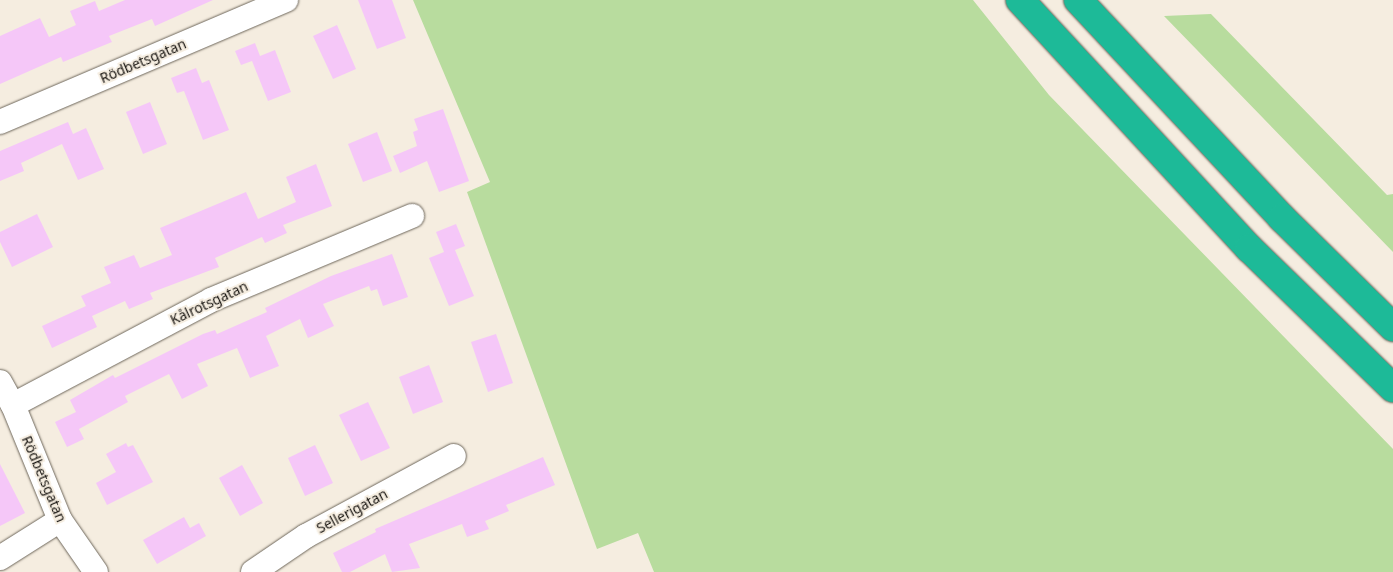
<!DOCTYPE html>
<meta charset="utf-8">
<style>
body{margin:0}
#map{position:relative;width:1393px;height:572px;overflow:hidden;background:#f5ede0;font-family:"Noto Sans",sans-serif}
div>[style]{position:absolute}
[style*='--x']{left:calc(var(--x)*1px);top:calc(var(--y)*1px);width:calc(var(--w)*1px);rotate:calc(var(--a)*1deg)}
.green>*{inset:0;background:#b8dc9e}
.building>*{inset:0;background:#f5c7f8}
.roads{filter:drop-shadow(0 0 1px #6e675b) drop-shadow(0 0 1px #6e675b)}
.street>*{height:24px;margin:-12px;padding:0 12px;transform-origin:12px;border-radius:12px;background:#fff}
.highway>*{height:28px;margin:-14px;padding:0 14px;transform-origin:14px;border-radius:14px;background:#1dba98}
span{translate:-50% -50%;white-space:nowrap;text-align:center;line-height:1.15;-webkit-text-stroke:4px #f5ede0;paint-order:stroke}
.street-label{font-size:14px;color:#191612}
</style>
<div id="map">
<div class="green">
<i style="clip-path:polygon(413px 0,973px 0,1049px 95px,1393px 449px,1393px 572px,654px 572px,638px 533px,597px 549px,467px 192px,490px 182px)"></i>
<i style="clip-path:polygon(1211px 14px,1387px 195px,1393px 194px,1393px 252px,1164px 16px)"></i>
</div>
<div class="building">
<i style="clip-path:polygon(125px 0,213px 0,155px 26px,152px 19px,109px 36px,112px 42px,63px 62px,61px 57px,0 84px,0 36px,40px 18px,49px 37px,76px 25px,70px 11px,95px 1px,99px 11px)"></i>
<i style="clip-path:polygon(358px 0,392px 0,406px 38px,377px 49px)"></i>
<i style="clip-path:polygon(337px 25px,356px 69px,333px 79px,313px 36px)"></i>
<i style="clip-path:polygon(255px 43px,260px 56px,275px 50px,291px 92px,268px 101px,252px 61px,241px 65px,235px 51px)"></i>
<i style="clip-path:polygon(196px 68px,202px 83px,209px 80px,229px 130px,203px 140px,184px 91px,177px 93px,171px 78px)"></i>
<i style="clip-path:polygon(150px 102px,167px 144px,143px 154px,126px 112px)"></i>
<i style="clip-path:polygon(443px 109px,469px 181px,439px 192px,427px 161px,400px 173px,393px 156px,417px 146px,413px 132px,418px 130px,414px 119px)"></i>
<i style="clip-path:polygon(68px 122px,73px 134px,86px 128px,104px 169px,78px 180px,62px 144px,21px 163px,24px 171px,0 181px,0 151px)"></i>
<i style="clip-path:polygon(377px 132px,392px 171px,363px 182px,348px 144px)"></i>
<i style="clip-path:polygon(316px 164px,332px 206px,283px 225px,287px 233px,265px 243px,262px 237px,215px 258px,219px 267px,150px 293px,153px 299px,129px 309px,125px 301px,92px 316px,97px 327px,52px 348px,42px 326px,86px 306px,81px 296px,111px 283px,104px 267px,134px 255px,140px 268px,172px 255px,160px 228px,246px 192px,258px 219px,296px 202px,286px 177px)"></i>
<i style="clip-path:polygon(37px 214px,53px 247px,12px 267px,0 242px,0 232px)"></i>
<i style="clip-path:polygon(456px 224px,465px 246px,455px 250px,474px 296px,449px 306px,429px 258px,444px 252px,436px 232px)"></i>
<i style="clip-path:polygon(392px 254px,408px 297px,383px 306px,377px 289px,371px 291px,369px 286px,323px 304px,334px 326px,308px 338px,300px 319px,266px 336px,279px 366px,250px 378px,237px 348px,197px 364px,208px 386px,182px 399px,169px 374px,125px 396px,128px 402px,79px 429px,84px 439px,67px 447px,55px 422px,76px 412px,70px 400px,113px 375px,115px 378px,203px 334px,215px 330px,217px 334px,267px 312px,265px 308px,331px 276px)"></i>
<i style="clip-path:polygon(496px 334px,513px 383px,488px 392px,471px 342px)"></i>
<i style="clip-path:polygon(429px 365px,443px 402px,413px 414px,399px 377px)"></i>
<i style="clip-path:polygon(368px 402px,390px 448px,361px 461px,339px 415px)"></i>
<i style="clip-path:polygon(126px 443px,128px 447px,133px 445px,153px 482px,107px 505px,96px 483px,116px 472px,106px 454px)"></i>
<i style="clip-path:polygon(315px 445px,333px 483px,305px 496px,288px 458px)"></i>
<i style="clip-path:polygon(543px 457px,555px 485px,506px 505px,509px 511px,485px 521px,489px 529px,467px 537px,462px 524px,409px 544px,420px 568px,392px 572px,385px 554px,350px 572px,342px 572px,333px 553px,376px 532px,375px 529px)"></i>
<i style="clip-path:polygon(0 464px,25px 513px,0 526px)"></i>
<i style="clip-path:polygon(242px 465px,263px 503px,240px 516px,219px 478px)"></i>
<i style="clip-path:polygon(184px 517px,190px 528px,199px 523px,206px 536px,157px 564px,143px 540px)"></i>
</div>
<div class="roads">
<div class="street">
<i style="--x:0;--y:122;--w:311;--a:-23.1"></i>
<i style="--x:0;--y:382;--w:26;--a:61"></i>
<i style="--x:13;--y:405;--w:124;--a:67.8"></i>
<i style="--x:60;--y:520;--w:63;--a:55.3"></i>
<i style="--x:13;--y:405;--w:224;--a:-27.9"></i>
<i style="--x:211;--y:300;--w:218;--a:-22.7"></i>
<i style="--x:0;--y:558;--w:71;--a:-32.3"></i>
<i style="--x:253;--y:572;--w:64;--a:-34.2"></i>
<i style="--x:306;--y:536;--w:168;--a:-28.4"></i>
</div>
<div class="highway">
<i style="--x:1020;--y:0;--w:338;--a:47.3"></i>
<i style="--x:1249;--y:248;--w:201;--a:44.2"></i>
<i style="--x:1078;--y:0;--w:299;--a:46.9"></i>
<i style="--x:1282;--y:218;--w:156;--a:44.5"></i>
</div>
</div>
<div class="street-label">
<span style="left:143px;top:61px;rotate:-23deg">Rödbetsgatan</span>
<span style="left:209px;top:303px;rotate:-25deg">Kålrotsgatan</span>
<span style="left:44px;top:479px;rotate:67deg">Rödbetsgatan</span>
<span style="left:352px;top:511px;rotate:-28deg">Sellerigatan</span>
</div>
</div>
